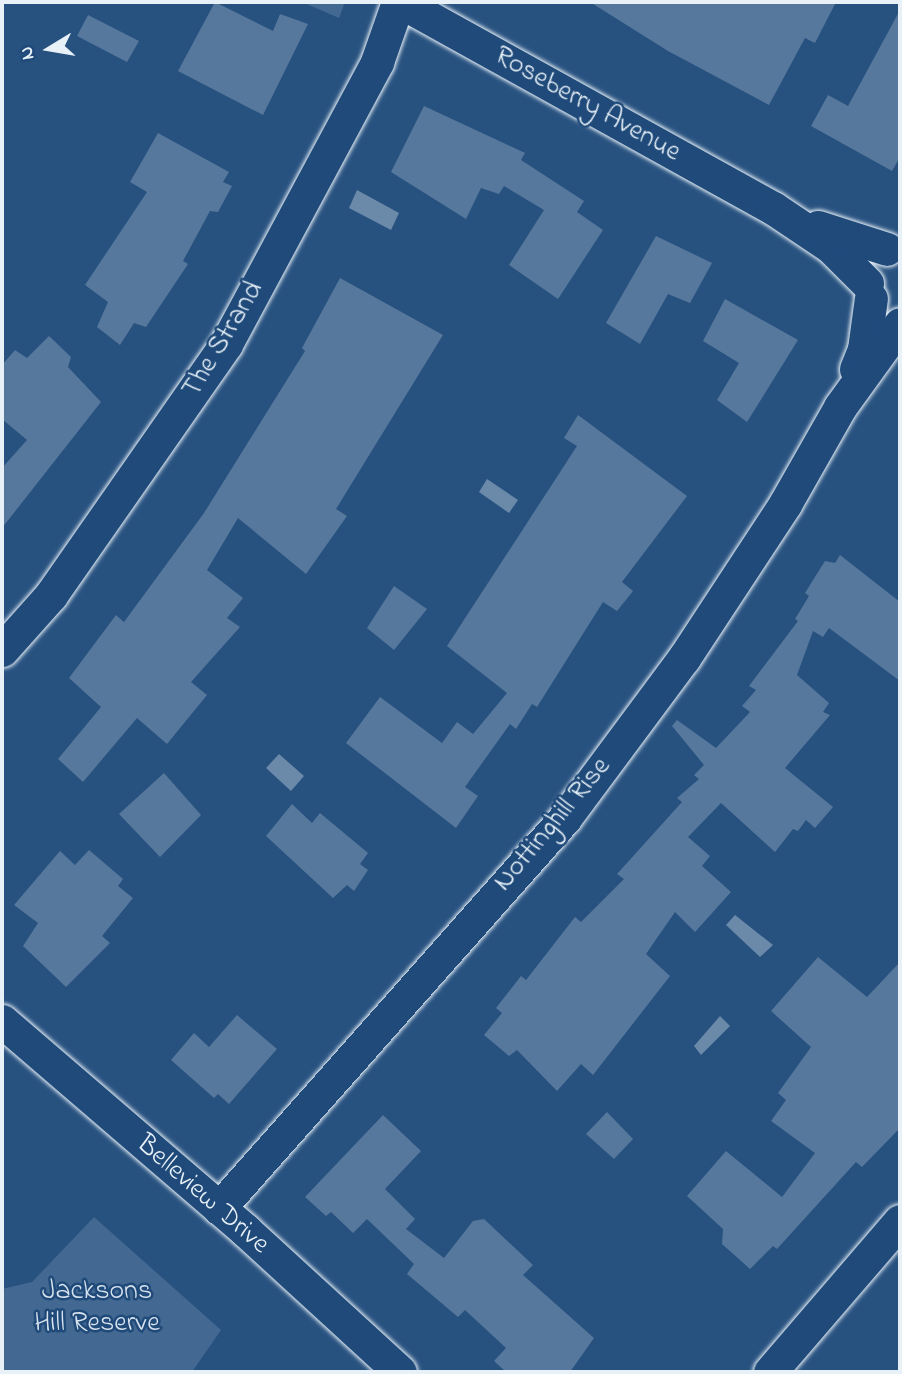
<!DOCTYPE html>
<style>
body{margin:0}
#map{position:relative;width:902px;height:1374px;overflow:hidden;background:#27517f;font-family:"Indie Flower",sans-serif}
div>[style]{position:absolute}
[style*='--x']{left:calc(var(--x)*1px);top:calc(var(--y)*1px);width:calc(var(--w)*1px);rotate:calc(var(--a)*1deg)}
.green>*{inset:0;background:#436891}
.water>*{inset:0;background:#6b8aaa}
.building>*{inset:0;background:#57789d}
.roads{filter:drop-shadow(0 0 2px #e8f1f8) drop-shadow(0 0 2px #e8f1f8)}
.street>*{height:33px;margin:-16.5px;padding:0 16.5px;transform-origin:16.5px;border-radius:16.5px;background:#1f4a7a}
span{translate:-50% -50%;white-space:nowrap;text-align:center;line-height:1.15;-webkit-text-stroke:5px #1f4a7a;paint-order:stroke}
.street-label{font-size:28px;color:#e8f1f8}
.park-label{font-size:28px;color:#d8e3ee}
.frame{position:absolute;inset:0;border:4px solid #e8f1f8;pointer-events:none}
.north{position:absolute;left:14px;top:14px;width:70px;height:70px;-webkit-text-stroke:5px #1f4a7a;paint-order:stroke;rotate:259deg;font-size:19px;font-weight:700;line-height:28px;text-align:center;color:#e8f1f8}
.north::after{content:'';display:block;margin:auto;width:24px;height:32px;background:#e8f1f8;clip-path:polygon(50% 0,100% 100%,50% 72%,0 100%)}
</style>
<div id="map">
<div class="green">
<i style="clip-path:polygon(302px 2px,345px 2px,339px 18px)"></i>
<i style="clip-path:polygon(94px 1217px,221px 1330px,192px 1372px,2px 1372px,2px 1289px,32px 1282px)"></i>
</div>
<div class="water">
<i style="clip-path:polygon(357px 190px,399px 213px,391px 230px,349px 208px)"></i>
<i style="clip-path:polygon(487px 479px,518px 500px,509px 513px,479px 492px)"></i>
<i style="clip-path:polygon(279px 754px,304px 776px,291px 791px,266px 768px)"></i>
<i style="clip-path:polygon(735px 915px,773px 945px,760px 957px,726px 925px)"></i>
<i style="clip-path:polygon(720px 1016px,730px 1026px,701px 1055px,694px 1046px)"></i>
</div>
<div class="building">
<i style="clip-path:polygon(215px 2px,273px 31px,280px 14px,308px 24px,263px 115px,178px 71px)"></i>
<i style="clip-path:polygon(590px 2px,836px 2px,815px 43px,805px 38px,769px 105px,668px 51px)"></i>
<i style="clip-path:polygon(900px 10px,900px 157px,892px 171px,811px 126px,828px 95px,848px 106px)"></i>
<i style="clip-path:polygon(88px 15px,139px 41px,127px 62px,77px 36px)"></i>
<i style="clip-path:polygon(424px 106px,525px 153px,521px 160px,584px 201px,577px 212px,603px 230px,558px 299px,509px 265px,544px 210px,504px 186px,499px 194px,481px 188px,466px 219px,391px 172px)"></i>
<i style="clip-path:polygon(158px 133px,229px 172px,223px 182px,232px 186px,218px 212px,210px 211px,183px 261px,188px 264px,146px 327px,134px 323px,120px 345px,97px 327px,108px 302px,85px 285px,147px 192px,130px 182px)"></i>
<i style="clip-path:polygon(656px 236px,712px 263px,690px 303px,668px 294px,640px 344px,606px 323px)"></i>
<i style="clip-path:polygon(340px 278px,443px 335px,336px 509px,347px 516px,306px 574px,238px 518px,207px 570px,243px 598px,227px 618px,240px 627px,191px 682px,207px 695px,167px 744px,137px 718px,83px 782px,58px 759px,101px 707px,69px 678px,116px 615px,124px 622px,204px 513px,305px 351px,302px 348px)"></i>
<i style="clip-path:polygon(725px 299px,798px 340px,747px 422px,717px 400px,739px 363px,703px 341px)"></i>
<i style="clip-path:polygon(49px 336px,71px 357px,68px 367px,101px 402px,2px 528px,2px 468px,27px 440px,2px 419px,2px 365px,15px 350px,27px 358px)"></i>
<i style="clip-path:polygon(578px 415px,687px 496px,622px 582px,633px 591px,617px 611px,603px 602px,537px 707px,532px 704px,516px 729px,510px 724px,465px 787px,478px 796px,456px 828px,346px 743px,380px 697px,442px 743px,457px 722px,473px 734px,507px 693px,447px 646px,577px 446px,564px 438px)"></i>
<i style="clip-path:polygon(840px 555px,900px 602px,900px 681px,829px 628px,823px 637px,813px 631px,797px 675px,829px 703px,823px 712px,830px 715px,785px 768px,833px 807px,815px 828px,806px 820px,798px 831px,793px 829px,775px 852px,721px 803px,688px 837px,710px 856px,702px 866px,731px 892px,695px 932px,675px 912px,646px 954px,670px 976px,593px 1075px,581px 1064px,557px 1091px,517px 1050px,509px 1056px,484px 1035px,502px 1013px,496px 1008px,521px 976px,526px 980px,575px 917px,581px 922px,624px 879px,617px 874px,682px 802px,677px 798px,699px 779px,694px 775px,704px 765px,672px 726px,677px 720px,716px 748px,750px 712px,742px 706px,756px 690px,749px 686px,798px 621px,795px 619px,809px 596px,805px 593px,825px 561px,835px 563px)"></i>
<i style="clip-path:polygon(394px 586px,427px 609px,394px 650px,367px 628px)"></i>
<i style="clip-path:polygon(164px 773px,201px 815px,160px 857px,119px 814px)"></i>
<i style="clip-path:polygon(292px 804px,312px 823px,320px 813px,368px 853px,360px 864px,368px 870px,354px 891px,347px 885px,333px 898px,266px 836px)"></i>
<i style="clip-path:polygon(89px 850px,123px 879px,118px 886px,133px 898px,102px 936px,110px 943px,66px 987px,23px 946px,38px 923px,14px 905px,60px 851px,75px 865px)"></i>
<i style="clip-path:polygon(818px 957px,867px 997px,900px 962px,900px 1128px,862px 1167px,856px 1162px,777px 1249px,773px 1246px,750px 1269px,722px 1244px,723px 1229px,687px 1196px,726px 1151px,782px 1197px,815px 1153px,771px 1121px,786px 1100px,778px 1093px,811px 1047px,771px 1011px)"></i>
<i style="clip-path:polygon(237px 1015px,277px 1049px,229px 1104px,218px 1094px,214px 1098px,171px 1060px,194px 1033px,209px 1047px)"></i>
<i style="clip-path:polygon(607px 1112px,633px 1139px,614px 1159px,586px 1134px)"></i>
<i style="clip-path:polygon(383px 1115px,421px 1151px,385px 1189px,415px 1219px,406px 1229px,444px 1258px,473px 1221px,484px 1219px,533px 1265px,523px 1275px,594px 1338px,570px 1372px,506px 1372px,494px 1361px,506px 1348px,465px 1310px,458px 1317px,407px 1274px,414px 1264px,367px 1219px,353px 1233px,331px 1212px,326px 1216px,305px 1197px)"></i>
</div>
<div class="roads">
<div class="street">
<i style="--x:401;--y:2;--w:425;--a:29"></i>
<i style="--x:773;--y:208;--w:70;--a:33.9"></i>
<i style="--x:831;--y:247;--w:51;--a:45"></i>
<i style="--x:818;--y:227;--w:72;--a:17.7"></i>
<i style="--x:856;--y:369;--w:22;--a:-68"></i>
<i style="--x:864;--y:349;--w:51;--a:-82.2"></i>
<i style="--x:2;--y:650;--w:74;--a:-48.3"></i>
<i style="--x:51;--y:595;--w:306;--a:-55.1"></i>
<i style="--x:226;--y:344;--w:320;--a:-61.8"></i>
<i style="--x:377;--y:62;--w:64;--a:-70.7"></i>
<i style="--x:2;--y:1021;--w:321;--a:40.7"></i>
<i style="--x:245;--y:1230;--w:210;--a:42.5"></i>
<i style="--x:219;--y:1208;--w:521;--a:-48.42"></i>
<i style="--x:565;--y:818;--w:199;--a:-53.4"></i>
<i style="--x:684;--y:658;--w:184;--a:-56.7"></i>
<i style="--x:785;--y:504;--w:112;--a:-60.4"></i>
<i style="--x:840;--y:407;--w:102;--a:-54.1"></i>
<i style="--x:770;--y:1372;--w:199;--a:-49.3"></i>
</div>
</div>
<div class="street-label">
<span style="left:587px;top:105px;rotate:29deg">Roseberry Avenue</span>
<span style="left:224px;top:340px;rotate:-59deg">The Strand</span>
<span style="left:553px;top:825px;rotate:-50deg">Nottinghill Rise</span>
<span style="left:202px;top:1195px;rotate:41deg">Belleview Drive</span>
</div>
<div class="park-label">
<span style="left:97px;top:1308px">Jacksons<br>Hill Reserve</span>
</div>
<div class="frame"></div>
<div class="north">N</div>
</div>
